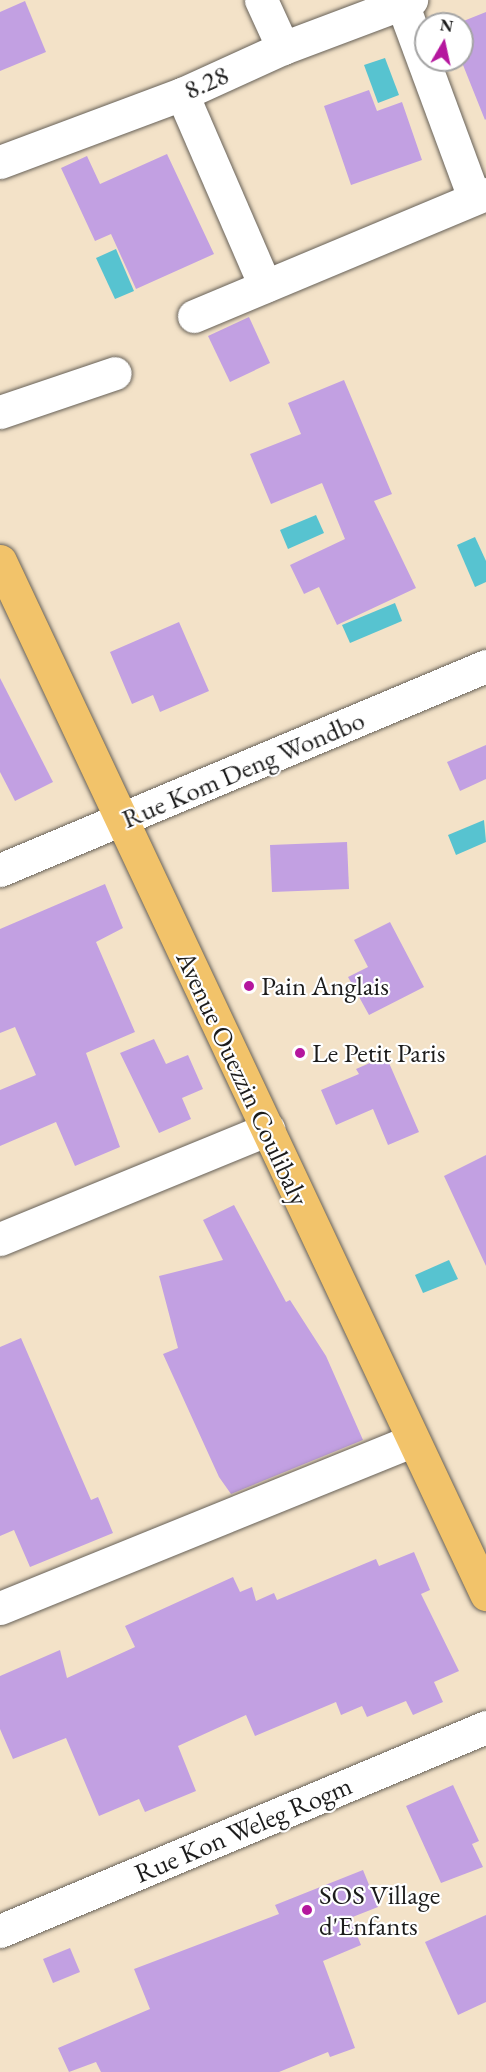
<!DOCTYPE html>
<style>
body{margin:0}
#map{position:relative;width:486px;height:2072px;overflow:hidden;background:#f3e2c8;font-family:"EB Garamond",serif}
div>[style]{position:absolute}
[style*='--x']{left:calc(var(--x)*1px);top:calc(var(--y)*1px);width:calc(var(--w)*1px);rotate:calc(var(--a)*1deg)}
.water>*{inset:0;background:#57c3d0}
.building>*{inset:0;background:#c2a0e2}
.roads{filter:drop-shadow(0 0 2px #676158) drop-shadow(0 0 2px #676158)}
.minor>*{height:33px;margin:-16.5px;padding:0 16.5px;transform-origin:16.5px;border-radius:16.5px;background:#fff}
.major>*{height:33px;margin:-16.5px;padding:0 16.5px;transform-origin:16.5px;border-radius:16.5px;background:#f2c36a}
.dots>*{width:16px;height:16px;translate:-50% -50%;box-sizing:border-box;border:3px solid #fff;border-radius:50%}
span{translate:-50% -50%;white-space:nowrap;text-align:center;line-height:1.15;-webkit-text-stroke:4.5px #fff;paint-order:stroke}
.street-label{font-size:27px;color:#1c1c1c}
.poi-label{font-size:27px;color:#1c1c1c}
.left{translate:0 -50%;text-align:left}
.north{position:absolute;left:414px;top:12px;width:60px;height:60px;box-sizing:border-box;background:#fff;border:2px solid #a4a4a4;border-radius:50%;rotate:9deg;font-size:16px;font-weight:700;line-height:24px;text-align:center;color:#1c1c1c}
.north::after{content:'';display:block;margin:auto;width:21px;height:27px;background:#b5179e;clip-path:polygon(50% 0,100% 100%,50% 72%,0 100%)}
</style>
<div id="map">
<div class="water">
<i style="clip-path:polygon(385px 58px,399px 95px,378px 103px,364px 65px)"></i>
<i style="clip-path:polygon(116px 249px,134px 291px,115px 299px,96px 258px)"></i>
<i style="clip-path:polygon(316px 515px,324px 533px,288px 549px,280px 530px)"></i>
<i style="clip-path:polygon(475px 537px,486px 561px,486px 582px,475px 587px,457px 545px)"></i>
<i style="clip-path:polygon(395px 603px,402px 621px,350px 643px,342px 625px)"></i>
<i style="clip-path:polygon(484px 820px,486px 842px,456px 855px,448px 835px)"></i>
<i style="clip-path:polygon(449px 1260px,458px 1279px,423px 1293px,415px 1275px)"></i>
</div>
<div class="building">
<i style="clip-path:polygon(25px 1px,46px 52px,0 71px,0 12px)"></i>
<i style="clip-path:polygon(486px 12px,486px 119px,485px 120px,461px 60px,462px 24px,456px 24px)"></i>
<i style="clip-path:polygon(369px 90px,377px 111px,402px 102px,422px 160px,351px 185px,324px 106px)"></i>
<i style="clip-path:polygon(167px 154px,214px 254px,136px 289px,111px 234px,95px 241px,61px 168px,87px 156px,100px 184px)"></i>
<i style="clip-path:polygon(249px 317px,270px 363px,230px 382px,208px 336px)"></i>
<i style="clip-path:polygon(344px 380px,392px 494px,374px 501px,416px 588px,337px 625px,319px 587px,304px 594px,290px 565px,345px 539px,322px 483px,271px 504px,250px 454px,301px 434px,288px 403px)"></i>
<i style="clip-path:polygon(179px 622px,209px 691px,160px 712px,153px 695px,132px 704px,110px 652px)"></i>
<i style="clip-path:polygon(0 678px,53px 782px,15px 801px,0 772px)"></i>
<i style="clip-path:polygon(486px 745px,486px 779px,460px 791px,447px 762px)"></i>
<i style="clip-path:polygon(347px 842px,349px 889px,272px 892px,270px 845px)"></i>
<i style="clip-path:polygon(105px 884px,123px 928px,96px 942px,135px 1032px,86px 1053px,120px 1147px,75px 1166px,56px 1122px,0 1146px,0 1090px,36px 1075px,15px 1027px,0 1033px,0 929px)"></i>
<i style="clip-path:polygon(390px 922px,424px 987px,369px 1015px,348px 977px,368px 967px,354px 940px)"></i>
<i style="clip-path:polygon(154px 1039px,166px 1064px,188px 1055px,203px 1089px,182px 1098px,191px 1119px,159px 1133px,120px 1053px)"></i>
<i style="clip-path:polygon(386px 1056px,419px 1132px,388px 1145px,373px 1109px,336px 1125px,321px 1090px,359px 1074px,356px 1069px)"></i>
<i style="clip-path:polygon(486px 1155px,486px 1266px,444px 1176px)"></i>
<i style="clip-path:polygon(234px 1205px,286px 1302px,290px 1300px,326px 1356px,363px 1440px,231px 1494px,219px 1477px,163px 1354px,178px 1348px,159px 1276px,223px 1260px,203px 1220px)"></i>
<i style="clip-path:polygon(21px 1338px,91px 1500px,98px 1497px,113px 1533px,30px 1567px,14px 1530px,0 1536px,0 1347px)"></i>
<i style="clip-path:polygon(414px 1552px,430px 1590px,421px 1594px,459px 1671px,434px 1682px,443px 1702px,413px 1715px,406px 1701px,367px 1717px,362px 1706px,341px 1715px,336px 1702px,255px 1736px,246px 1715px,178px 1746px,196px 1791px,145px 1812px,139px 1799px,99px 1816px,66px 1738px,13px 1759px,0 1729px,0 1676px,60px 1650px,67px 1678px,135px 1647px,125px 1626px,233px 1577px,240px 1592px,252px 1587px,256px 1601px,274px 1593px,277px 1600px,376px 1559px,379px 1566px)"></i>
<i style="clip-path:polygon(453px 1785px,479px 1841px,472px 1844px,483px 1867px,441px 1883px,406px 1806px)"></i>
<i style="clip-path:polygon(363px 1870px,378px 1907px,350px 1918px,361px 1945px,323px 1961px,355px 2048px,330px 2057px,328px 2052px,279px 2072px,101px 2072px,96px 2062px,69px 2072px,58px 2048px,150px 2009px,134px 1969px,279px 1914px,275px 1905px)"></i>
<i style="clip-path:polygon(486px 1915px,486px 2002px,458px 2015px,425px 1942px)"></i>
<i style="clip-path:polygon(70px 1948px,80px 1972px,53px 1983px,43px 1959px)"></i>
</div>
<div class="roads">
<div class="minor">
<i style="--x:261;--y:0;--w:53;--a:65.4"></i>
<i style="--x:402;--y:3;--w:208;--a:69.7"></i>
<i style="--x:182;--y:94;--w:209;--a:66.6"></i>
<i style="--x:0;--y:162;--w:194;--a:-20.5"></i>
<i style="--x:182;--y:94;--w:111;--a:-24.5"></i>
<i style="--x:283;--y:48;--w:137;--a:-20.6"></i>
<i style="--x:194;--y:316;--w:316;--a:-22.7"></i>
<i style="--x:0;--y:412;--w:121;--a:-18.7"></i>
<i style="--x:0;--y:870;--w:527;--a:-22.77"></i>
<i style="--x:0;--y:1239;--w:290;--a:-22.3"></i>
<i style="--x:0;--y:1608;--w:444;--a:-22.1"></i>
<i style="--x:0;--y:1931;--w:527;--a:-22.77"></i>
</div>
<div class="major">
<i style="--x:0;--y:561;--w:1142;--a:64.8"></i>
</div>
</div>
<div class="dots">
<i style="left:249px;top:986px;background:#b5179e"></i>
<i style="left:300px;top:1053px;background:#b5179e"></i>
<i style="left:307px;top:1910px;background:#b5179e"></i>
</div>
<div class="street-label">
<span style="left:206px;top:82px;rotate:-24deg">8.28</span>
<span style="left:243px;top:769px;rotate:-23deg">Rue Kom Deng Wondbo</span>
<span style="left:243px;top:1078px;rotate:65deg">Avenue Ouezzin Coulibaly</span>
<span style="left:243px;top:1829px;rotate:-23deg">Rue Kon Weleg Rogm</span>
</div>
<div class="poi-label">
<span class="left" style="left:261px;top:986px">Pain Anglais</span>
<span class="left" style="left:312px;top:1053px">Le Petit Paris</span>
<span class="left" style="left:319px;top:1910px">SOS Village<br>d'Enfants</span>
</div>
<div class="north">N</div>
</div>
